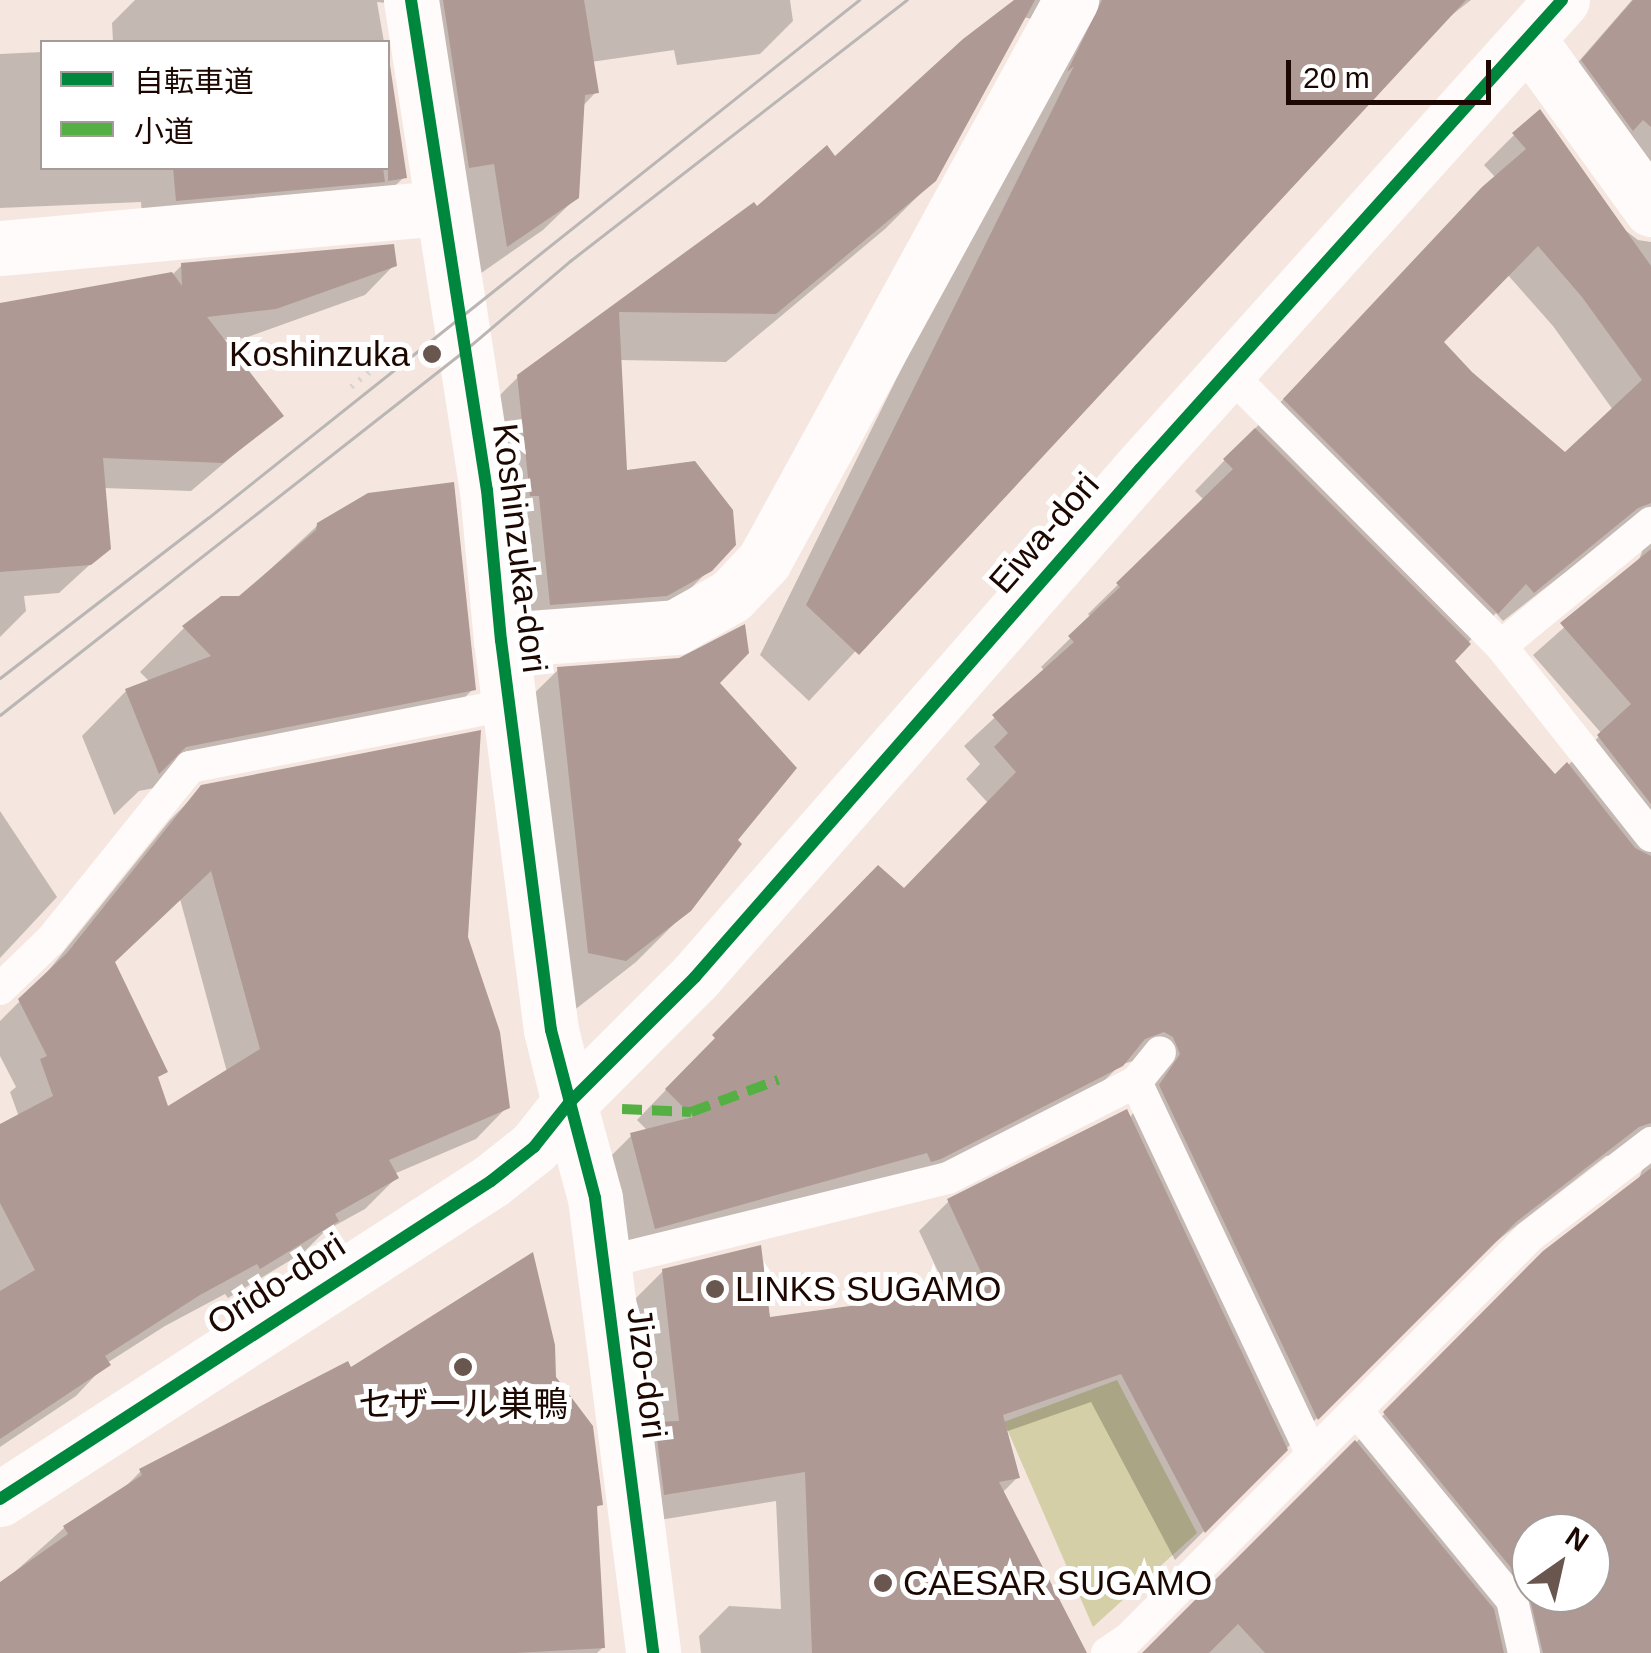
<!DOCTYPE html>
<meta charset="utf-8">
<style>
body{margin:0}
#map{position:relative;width:1651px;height:1653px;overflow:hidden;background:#f5e7e0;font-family:Arial,"Noto Sans JP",sans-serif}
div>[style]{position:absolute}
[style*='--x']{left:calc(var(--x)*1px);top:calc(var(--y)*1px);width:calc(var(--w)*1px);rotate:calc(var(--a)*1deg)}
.green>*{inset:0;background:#d5cfa7}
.shadow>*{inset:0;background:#0003}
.building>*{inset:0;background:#ae9994}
.path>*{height:6px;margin-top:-3px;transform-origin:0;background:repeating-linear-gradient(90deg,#d9d4d2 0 2.5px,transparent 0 10.5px)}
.lane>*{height:32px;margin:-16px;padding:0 16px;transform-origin:16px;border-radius:16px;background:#fefbfa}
.street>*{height:55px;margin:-27.5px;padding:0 27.5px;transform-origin:27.5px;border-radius:27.5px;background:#fefbfa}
.secondary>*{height:55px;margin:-27.5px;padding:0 27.5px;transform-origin:27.5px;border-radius:27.5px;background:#fefbfa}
.tram>*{height:2.5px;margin:-1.25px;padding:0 1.25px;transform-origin:1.25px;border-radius:1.25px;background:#bab6b4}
.quiet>*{height:10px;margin-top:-5px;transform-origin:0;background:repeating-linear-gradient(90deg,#55b044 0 20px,transparent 0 30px)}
.cycleway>*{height:12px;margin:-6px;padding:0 6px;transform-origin:6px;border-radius:6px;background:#00873e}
.dots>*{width:28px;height:28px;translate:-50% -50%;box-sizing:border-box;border:5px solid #fff;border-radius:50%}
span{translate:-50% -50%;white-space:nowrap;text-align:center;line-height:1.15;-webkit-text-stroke:10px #fff;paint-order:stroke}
.poi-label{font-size:35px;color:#1d0801}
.right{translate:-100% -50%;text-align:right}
.left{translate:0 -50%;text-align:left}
.street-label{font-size:35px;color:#1d0801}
.legend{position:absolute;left:40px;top:40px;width:350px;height:130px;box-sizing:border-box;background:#fff;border:2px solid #a59c99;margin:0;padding:12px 18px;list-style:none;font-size:30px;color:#1d0801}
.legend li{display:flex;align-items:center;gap:20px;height:50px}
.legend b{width:50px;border:2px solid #a59c99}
.north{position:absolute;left:1511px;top:1513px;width:100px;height:100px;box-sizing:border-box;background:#fff;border:2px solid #a59c99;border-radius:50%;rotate:34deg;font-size:28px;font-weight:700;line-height:40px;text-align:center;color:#1d0801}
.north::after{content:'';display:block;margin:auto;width:35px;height:45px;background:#69564f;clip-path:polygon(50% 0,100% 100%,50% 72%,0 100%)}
.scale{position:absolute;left:1286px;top:60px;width:205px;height:45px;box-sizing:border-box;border:5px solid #1d0801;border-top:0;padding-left:12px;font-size:30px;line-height:35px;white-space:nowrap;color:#1d0801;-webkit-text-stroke:8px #fff;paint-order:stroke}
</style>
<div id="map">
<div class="green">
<i style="clip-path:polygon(1117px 1380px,1197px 1533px,1093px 1627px,1004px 1422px)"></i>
</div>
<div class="shadow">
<i style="clip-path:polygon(135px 0,790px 0,793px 21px,760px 54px,677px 65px,674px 50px,591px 62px,596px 92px,582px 107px,577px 197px,543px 230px,474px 278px,387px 3px,377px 2px,384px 42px,113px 42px,112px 23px)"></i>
<i style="clip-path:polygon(1016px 0,1471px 0,1439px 25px,809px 701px,760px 655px,1051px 66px,1036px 20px,1023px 17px,934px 180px,885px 229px,726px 362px,619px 360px,625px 473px,710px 569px,660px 619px,503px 652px,470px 425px,519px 376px,835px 159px)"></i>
<i style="clip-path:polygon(1632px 0,1651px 0,1651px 231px,1553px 91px)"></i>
<i style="clip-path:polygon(42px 52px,42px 168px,388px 168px,388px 68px,404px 177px,371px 210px,143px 232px,141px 202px,0 208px,0 54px)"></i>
<i style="clip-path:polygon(evenodd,1514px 135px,1625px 230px,1638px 240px,1651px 242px,1651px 1653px,1146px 1653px,1545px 1253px,1638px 1181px,1642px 1170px,1629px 1154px,1606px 1156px,1485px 1250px,1175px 1560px,1091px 1402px,1005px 1432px,1018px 1477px,1002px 1493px,1086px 1653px,701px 1653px,699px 1636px,729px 1606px,781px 1609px,776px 1501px,635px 1524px,633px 1301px,663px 1271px,767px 1320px,949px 1295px,919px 1231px,949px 1201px,1129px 1119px,1151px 1086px,1133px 1061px,1120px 1065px,1090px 1095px,909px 1188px,625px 1258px,602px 1165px,632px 1135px,648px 1131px,637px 1120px,879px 868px,904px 890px,988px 803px,966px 779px,980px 764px,964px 746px,1045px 671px,1041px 667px,1091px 618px,1088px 614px,1204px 500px,1195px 491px,1496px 178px,1484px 165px,1514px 135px,1507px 274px,1553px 326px,1613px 410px,1565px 455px,1470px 374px,1441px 342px,1507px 274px,1514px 135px,1617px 532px,1636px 539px,1642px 552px,1638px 562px,1533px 655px,1602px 734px,1555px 777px,1451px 661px,1496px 613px,1503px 621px,1617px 532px,1514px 135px,1531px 1533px,1591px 1533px,1591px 1593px,1531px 1593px,1531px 1533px)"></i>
<i style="clip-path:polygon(182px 265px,394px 265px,365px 295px,245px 338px,222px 340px,280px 416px,191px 491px,103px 488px,108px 548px,59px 593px,24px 596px,26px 611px,0 637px,0 306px,173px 274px)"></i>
<i style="clip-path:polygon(318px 525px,473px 689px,429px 734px,139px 791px,114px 815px,82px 736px,126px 691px,150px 682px,140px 672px,184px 628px,222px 598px,239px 598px)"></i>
<i style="clip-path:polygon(558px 670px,716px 683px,734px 841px,689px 909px,636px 962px,572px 1012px,506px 721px)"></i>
<i style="clip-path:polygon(evenodd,202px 788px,466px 937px,507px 1107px,476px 1139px,394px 1174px,396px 1178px,365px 1209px,325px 1231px,304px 1252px,228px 1298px,225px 1294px,165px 1326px,107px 1363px,76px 1396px,0 1447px,0 1127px,19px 1117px,10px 1092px,16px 1087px,0 1056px,0 1021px,40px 981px,170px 820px,202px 788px,180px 899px,227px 1072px,167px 1109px,112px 963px,180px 899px)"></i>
<i style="clip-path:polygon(0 811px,57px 897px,0 958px)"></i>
<i style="clip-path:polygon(350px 1371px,554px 1378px,600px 1504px,594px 1510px,603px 1647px,597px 1653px,0 1653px,0 1585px,64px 1528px,118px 1494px,141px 1471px)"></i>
</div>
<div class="building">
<i style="clip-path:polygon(443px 0,584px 0,599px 93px,585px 95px,579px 198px,507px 247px,494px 164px,469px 168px)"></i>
<i style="clip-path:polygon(1014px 0,1035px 0,936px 181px,776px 314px,619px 312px,627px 470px,695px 461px,733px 510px,736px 545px,712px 571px,667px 596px,550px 605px,539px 496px,530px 496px,517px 375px,754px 202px,757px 206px,827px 145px,835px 156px,963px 39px)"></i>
<i style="clip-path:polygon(1102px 0,1466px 0,859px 655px,806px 605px,1074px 66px,1067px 72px)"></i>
<i style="clip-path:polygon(1633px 0,1651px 0,1651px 127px,1643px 120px,1633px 131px,1581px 60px)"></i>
<i style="clip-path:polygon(388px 52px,407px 178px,388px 181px)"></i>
<i style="clip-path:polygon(evenodd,1540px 109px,1651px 266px,1651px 503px,1638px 508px,1534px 593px,1526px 584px,1498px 614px,1283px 399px,1482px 187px,1526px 149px,1512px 133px,1540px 109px,1538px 246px,1582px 297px,1642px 380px,1565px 452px,1472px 372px,1444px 342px,1538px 246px)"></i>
<i style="clip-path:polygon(173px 168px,383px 168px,385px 182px,176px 201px)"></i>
<i style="clip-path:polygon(394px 244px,397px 266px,276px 309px,207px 317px,284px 416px,223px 463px,103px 458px,111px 549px,91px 565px,0 572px,0 303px,172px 272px,182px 286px,181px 263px)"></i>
<i style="clip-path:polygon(1255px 428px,1471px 644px,1455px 661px,1555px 774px,1567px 762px,1635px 848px,1651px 856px,1651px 1123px,1639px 1127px,1516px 1222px,1318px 1420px,1159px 1085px,1180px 1054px,1173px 1037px,1164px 1032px,1145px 1039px,1123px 1066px,941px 1159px,931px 1162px,927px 1153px,655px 1229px,630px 1133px,693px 1117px,665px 1089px,715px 1038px,712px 1035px,878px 865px,904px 888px,1016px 772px,994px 747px,1008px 733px,992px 715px,1074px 642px,1068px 636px,1120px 587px,1116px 583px,1233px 469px,1223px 459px)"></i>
<i style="clip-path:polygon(454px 482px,476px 690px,186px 747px,159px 774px,125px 689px,211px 656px,182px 626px,221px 596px,239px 596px,316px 530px,317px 523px,368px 493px)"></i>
<i style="clip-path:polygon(1651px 549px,1651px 804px,1597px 735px,1631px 704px,1560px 623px)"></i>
<i style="clip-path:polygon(745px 624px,749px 653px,720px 683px,797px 768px,738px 840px,742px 844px,691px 911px,626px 961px,588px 953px,557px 667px,679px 658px)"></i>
<i style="clip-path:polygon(evenodd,481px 730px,468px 937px,500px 1032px,510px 1108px,389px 1160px,399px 1178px,335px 1214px,339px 1221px,260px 1269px,257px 1264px,200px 1295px,105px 1356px,111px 1365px,0 1439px,0 1291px,35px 1270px,0 1203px,0 1124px,53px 1096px,40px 1059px,47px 1056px,18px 999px,67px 953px,201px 785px,481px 730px,211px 871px,260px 1049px,168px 1106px,158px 1077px,168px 1072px,115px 962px,211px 871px)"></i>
<i style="clip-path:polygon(1127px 1109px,1288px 1450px,1205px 1533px,1121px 1374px,1003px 1415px,1020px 1478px,999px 1482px,1087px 1653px,812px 1653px,805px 1472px,664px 1495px,655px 1422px,679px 1421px,662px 1269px,761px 1245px,770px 1317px,988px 1287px,947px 1199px)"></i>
<i style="clip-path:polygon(evenodd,1651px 1168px,1651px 1653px,1543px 1653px,1527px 1587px,1383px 1412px,1543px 1251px,1651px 1168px,1531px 1533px,1591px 1533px,1591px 1593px,1531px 1593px,1531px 1533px)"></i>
<i style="clip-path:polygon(533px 1252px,555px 1345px,556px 1377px,593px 1426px,603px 1505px,597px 1506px,605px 1648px,515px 1653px,0 1653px,0 1582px,68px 1534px,63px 1526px,142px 1475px,139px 1469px,348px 1361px,351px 1367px)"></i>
<i style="clip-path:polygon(1355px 1440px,1494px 1609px,1504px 1653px,1265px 1653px,1238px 1624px,1209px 1653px,1142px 1653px)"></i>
</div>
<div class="path">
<i style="--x:351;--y:387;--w:63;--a:-39.2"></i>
</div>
<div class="lane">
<i style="--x:1228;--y:372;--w:387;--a:45.1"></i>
<i style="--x:1501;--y:646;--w:242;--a:51.7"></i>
<i style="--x:1501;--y:646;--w:194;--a:-39.4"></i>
<i style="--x:0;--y:989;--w:71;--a:-43.9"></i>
<i style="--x:51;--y:940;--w:222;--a:-51.2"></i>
<i style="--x:190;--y:767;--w:326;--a:-11.1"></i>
<i style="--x:1136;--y:1082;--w:412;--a:64.7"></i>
<i style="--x:602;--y:1263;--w:356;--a:-13.8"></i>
<i style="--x:948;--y:1178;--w:211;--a:-27.1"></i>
<i style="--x:1136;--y:1082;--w:38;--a:-51"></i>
<i style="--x:1356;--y:1410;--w:246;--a:50.6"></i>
<i style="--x:1512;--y:1600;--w:54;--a:77.2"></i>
<i style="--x:1107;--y:1653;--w:25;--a:-34"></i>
<i style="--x:1128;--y:1639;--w:569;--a:-45.07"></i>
<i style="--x:1530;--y:1236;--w:153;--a:-37.5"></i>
</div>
<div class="street">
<i style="--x:1528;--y:39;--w:210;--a:54.1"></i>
<i style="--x:0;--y:248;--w:444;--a:-5.2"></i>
<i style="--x:501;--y:640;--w:175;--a:-4.2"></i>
<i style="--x:676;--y:627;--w:63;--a:-29.4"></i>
<i style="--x:731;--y:596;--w:48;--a:-46.7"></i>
<i style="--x:764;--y:561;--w:640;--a:-61.31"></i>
<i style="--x:569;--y:1103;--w:98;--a:74.7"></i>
<i style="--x:595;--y:1198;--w:459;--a:82.7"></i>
</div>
<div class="secondary">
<i style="--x:411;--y:0;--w:496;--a:81.2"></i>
<i style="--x:487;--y:490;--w:151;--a:84.7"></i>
<i style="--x:501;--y:640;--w:393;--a:82.7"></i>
<i style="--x:551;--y:1030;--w:75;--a:76.1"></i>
<i style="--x:0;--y:1499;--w:585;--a:-32.93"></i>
<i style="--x:491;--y:1181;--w:55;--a:-38.3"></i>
<i style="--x:534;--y:1147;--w:56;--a:-51.5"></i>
<i style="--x:569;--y:1103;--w:178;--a:-45"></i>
<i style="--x:695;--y:977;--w:675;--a:-48.78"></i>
<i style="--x:1140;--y:469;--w:631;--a:-48.02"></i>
</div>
<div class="tram">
<i style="--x:0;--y:678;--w:262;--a:-37.6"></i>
<i style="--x:208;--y:518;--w:832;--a:-38.51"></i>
<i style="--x:0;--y:715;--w:590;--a:-38.11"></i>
<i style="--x:464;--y:351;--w:139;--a:-40.3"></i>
<i style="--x:570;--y:261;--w:426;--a:-37.8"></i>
</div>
<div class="quiet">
<i style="--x:622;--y:1109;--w:69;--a:2.5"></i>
<i style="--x:691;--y:1112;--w:93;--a:-20.2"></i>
</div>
<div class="cycleway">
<i style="--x:411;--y:0;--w:496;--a:81.2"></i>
<i style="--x:487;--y:490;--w:151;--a:84.7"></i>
<i style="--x:501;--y:640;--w:393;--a:82.7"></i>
<i style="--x:551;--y:1030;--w:174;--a:75.3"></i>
<i style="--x:595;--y:1198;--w:459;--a:82.7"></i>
<i style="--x:0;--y:1499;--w:585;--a:-32.93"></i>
<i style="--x:491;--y:1181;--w:55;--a:-38.3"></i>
<i style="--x:534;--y:1147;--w:56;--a:-51.5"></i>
<i style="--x:569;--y:1103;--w:178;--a:-45"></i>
<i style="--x:695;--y:977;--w:675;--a:-48.78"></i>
<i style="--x:1140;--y:469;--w:631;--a:-48.02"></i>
</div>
<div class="dots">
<i style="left:432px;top:354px;background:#69564f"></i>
<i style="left:715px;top:1289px;background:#69564f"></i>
<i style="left:463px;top:1367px;background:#69564f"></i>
<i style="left:883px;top:1583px;background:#69564f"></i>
</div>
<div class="poi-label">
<span class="right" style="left:410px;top:354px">Koshinzuka</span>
<span class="left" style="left:735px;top:1289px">LINKS SUGAMO</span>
<span style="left:463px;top:1404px">セザール巣鴨</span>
<span class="left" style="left:903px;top:1583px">CAESAR SUGAMO</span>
</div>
<div class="street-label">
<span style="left:1044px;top:533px;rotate:-49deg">Eiwa-dori</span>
<span style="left:520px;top:548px;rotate:83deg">Koshinzuka-dori</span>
<span style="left:276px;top:1284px;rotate:-33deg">Orido-dori</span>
<span style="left:647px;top:1373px;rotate:83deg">Jizo-dori</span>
</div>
<ul class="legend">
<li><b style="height:12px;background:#00873e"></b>自転車道</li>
<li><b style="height:12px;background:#55b044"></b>小道</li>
</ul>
<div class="north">N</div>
<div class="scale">20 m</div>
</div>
